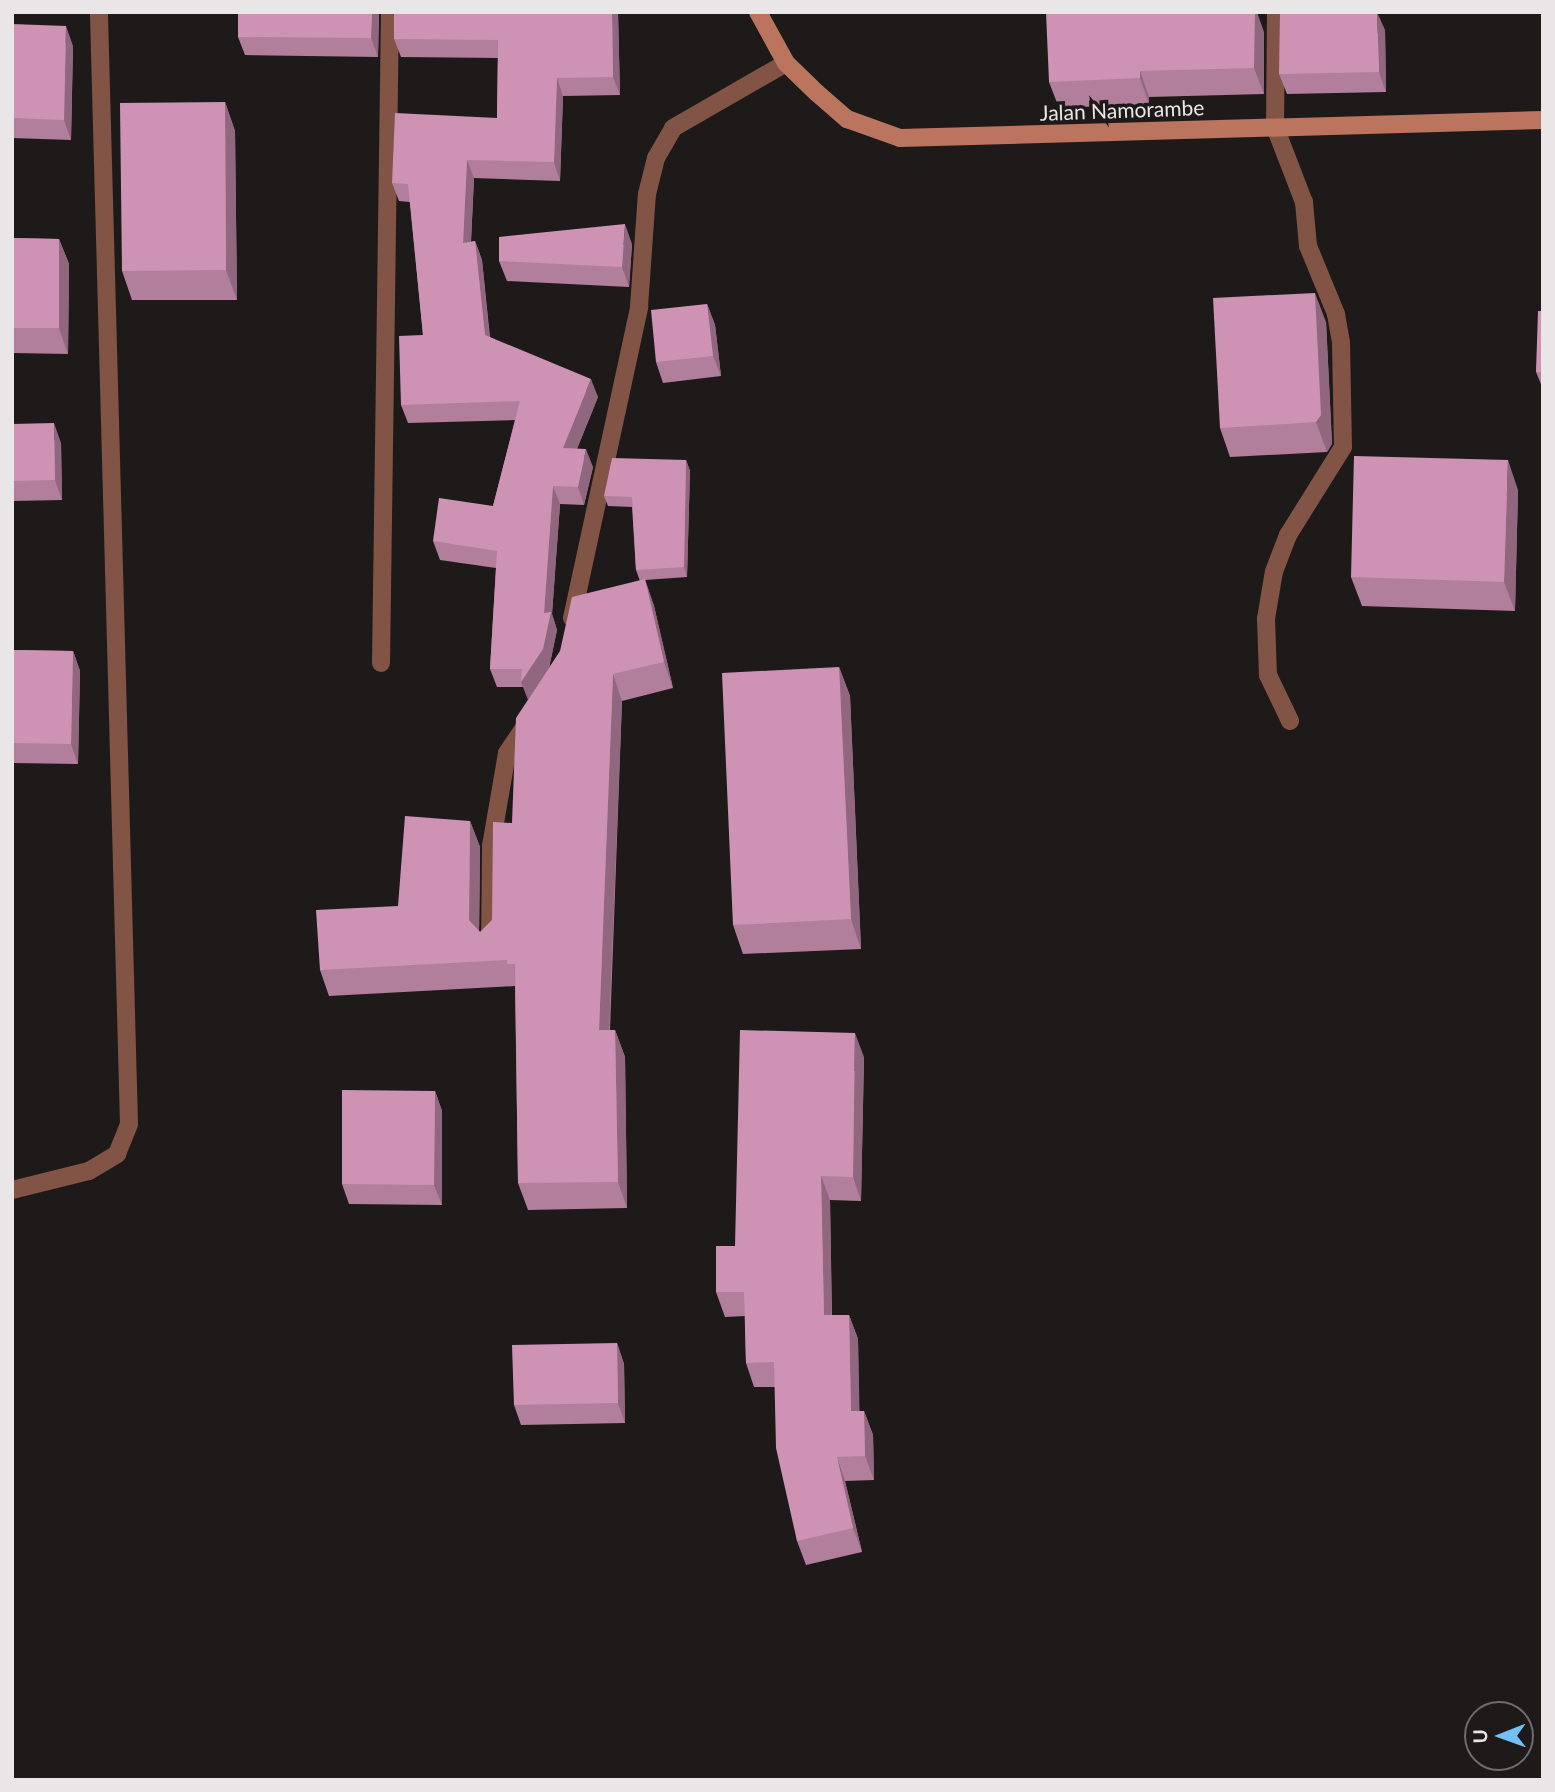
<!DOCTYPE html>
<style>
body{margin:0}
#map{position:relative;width:1555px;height:1792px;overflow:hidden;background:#1f1a1a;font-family:Lato,sans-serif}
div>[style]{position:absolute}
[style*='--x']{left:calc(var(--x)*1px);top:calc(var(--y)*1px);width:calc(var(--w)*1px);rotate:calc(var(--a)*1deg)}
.minor>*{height:18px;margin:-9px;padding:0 9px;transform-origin:9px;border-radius:9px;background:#815446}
.secondary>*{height:18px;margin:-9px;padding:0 9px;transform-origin:9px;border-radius:9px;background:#bb745d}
.wall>*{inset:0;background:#b17e9b}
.shaded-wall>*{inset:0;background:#90677e}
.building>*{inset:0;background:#ce93b4}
span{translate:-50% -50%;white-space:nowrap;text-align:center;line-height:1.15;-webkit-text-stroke:7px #1f1a1a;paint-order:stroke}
.street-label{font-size:21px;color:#eae6e7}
.frame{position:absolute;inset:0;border:14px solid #eae6e7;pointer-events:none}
.north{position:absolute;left:1464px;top:1701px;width:70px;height:70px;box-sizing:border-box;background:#1f1a1a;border:2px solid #706c6c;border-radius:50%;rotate:269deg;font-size:19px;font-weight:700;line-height:28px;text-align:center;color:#eae6e7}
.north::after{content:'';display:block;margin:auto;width:24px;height:32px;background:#71c1f5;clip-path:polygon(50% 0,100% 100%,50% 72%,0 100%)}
</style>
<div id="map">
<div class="minor">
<i style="--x:1276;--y:12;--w:115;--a:90.5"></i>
<i style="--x:1275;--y:127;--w:80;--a:68.9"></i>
<i style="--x:1304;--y:202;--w:44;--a:84.8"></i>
<i style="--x:1308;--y:246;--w:74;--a:67.6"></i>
<i style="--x:1336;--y:314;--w:29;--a:80"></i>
<i style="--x:1341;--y:343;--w:104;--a:88.9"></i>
<i style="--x:1343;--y:447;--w:104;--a:122"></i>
<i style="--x:1288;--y:535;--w:39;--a:111"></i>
<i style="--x:1274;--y:571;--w:49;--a:99.5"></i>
<i style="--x:1266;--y:619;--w:56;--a:88"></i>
<i style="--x:1268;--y:675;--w:51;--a:64.4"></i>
<i style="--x:572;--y:618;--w:318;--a:-77.8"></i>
<i style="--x:639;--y:307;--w:113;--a:-86"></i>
<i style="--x:647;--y:194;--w:37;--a:-76"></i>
<i style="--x:656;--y:158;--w:34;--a:-60"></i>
<i style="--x:673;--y:128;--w:130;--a:-29.9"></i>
<i style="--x:381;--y:663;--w:651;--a:-89.21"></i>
<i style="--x:490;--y:946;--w:100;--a:-89.4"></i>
<i style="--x:491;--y:846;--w:94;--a:-80.2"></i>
<i style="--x:507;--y:753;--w:37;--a:-56"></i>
<i style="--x:12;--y:1190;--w:79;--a:-13.9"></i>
<i style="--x:89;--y:1171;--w:33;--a:-31"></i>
<i style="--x:117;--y:1154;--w:32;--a:-68"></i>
<i style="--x:129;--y:1124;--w:1112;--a:-91.55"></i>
</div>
<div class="secondary">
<i style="--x:758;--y:12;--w:58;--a:61.2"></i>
<i style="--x:786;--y:63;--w:43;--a:44.1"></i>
<i style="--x:817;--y:93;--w:40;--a:41"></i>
<i style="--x:847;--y:119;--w:56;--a:19.7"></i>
<i style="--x:900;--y:138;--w:643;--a:-1.6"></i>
</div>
<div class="wall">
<i style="clip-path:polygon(379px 12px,378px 57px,245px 55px,238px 37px)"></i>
<i style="clip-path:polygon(618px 12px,620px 95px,563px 96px,560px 181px,474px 178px,471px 242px,475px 241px,482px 260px,490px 337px,598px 397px,577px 449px,593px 467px,584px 505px,560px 504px,552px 614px,557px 630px,549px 668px,523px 687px,497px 687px,490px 669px,496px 568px,440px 560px,433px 541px,493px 506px,515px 420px,408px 423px,401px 405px,423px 335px,410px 202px,399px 201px,392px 183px,497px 118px,498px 58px,401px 57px,394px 39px)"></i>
<i style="clip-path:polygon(12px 24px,73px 46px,71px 140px,12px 138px)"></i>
<i style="clip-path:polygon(1385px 30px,1386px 92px,1287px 94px,1279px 74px)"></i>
<i style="clip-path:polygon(1264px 32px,1264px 94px,1149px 97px,1149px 104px,1059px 108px,1049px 82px)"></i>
<i style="clip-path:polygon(225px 102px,235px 131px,237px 300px,132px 300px,122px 271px)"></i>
<i style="clip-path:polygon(12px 238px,59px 239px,69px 264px,68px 354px,12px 353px)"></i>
<i style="clip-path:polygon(632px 244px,629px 287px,507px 281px,499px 261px)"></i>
<i style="clip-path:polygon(707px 304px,715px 325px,721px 376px,663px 383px,656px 362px)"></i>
<i style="clip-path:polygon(1543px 311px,1543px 389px,1536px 372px)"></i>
<i style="clip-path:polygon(1326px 322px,1332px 444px,1327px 452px,1230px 457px,1220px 428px)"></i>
<i style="clip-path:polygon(12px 424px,61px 443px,62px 500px,12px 501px)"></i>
<i style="clip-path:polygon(686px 460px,690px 471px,687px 577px,645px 580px,654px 606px,673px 688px,622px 701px,610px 1030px,615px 1030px,625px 1057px,627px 1208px,528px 1210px,518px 1183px,515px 986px,329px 996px,320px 970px,398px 906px,470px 821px,480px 847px,479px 931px,480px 932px,492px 920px,512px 823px,640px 581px,636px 570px,632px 507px,608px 506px,604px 496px)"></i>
<i style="clip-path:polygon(1518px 490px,1515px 611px,1362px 606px,1351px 577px)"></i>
<i style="clip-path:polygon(12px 650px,73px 651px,80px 671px,78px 764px,12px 763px)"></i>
<i style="clip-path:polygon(839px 667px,850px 696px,861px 949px,743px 954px,733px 925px)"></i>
<i style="clip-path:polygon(864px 1057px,861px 1201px,830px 1200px,832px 1315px,849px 1315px,858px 1339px,859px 1411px,864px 1411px,873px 1435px,874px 1480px,845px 1481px,862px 1552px,806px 1565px,797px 1541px,775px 1387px,754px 1387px,746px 1363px,745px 1316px,725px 1317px,716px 1292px,735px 1246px)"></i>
<i style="clip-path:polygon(435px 1091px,442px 1111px,442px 1205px,349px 1204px,342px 1184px)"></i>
<i style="clip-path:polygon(617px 1343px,624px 1364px,625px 1423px,521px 1425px,514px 1405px)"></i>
</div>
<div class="shaded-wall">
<i style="clip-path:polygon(372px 12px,379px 12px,378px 57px,371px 38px)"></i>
<i style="clip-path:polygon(612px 12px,618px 12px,620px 95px,613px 77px)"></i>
<i style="clip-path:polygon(1250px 12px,1257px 12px,1264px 32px,1264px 94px,1254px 68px)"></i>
<i style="clip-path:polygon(1377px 12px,1385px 30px,1386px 92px,1379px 72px)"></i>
<i style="clip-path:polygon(66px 26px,73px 46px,71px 140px,64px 120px)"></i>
<i style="clip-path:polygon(1140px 71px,1149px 97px,1149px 104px,1140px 78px)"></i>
<i style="clip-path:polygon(557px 78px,563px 96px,560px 181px,554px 162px)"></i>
<i style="clip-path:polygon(225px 102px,235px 131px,237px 300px,226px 270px)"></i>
<i style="clip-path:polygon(467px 160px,474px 178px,470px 261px,463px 243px)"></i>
<i style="clip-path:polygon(625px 224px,632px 244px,629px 287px,622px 267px)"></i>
<i style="clip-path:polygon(59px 239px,69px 264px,68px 354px,59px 328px)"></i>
<i style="clip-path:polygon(475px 241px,482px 260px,491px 353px,485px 335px)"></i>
<i style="clip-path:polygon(1315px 293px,1326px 322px,1332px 444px,1327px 452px,1316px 422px)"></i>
<i style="clip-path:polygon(707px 304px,715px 325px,721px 376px,713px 356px)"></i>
<i style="clip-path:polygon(591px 379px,598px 397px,570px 466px,563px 448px)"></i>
<i style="clip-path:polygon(54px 423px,61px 443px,62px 500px,55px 480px)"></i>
<i style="clip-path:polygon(586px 449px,593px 467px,584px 505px,578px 487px)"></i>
<i style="clip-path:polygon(686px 460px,690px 471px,687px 577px,684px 567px)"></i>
<i style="clip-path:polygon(1508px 460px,1518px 490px,1515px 611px,1504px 582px)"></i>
<i style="clip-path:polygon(553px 486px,560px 504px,552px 614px,557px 630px,549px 668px,528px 700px,521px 682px,544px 613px)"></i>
<i style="clip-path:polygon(645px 579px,654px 606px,673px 688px,664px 662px)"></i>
<i style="clip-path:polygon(73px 651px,80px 671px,78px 764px,71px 744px)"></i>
<i style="clip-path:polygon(839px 667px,850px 696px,861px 949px,851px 919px)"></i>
<i style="clip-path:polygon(613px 674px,622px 701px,608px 1057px,599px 1030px)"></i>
<i style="clip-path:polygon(470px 821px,480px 847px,479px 947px,469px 920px)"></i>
<i style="clip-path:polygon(615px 1030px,625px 1057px,627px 1208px,618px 1182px)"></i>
<i style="clip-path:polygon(855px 1033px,864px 1057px,861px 1201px,853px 1177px)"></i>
<i style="clip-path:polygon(435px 1091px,442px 1111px,442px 1205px,434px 1185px)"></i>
<i style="clip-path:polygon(821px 1176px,830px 1200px,832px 1340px,824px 1315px)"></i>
<i style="clip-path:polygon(849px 1315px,858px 1339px,860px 1435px,851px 1411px)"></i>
<i style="clip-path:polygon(617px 1343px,624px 1364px,625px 1423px,618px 1403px)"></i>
<i style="clip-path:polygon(864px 1411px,873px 1435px,874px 1480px,865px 1456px)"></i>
<i style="clip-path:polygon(837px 1457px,845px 1481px,862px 1552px,853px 1528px)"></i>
</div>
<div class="building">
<i style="clip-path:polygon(238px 12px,372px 12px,371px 38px,238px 37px)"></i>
<i style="clip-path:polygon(394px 12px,612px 12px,613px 77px,557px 78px,554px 162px,467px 160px,463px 243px,475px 241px,485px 335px,591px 379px,563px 448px,586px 449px,578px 487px,553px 486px,544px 613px,551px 612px,543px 649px,521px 682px,522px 669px,490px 669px,497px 551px,433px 541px,439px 498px,493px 506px,520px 401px,401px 405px,399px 336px,423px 335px,408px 184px,392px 183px,395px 113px,497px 118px,498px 40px,394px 39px)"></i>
<i style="clip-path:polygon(1046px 12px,1255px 12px,1254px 68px,1140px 71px,1140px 78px,1049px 82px)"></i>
<i style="clip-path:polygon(1280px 12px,1377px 12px,1379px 72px,1279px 74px)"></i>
<i style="clip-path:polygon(12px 24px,66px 26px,64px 120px,12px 118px)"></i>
<i style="clip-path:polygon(225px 102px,226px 270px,122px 271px,120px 103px)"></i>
<i style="clip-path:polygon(625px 224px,622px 267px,499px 261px,499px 237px)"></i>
<i style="clip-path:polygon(12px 238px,59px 239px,59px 328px,12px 328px)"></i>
<i style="clip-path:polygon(1315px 293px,1321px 415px,1316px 422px,1220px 428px,1213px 298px)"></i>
<i style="clip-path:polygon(707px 304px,713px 356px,656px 362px,651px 310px)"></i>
<i style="clip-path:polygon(1538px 311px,1543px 311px,1543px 372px,1536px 372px)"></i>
<i style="clip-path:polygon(54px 423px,55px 480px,12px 481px,12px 424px)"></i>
<i style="clip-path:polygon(1354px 456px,1508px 460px,1504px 582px,1351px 577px)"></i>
<i style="clip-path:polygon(612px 458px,686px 460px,684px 567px,636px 570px,632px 497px,604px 496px)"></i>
<i style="clip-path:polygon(645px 579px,664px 662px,613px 674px,599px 1030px,615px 1030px,618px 1182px,518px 1183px,515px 964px,507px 964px,507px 960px,320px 970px,316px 910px,398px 906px,405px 816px,470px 821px,469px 920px,480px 932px,492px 920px,493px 822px,512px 823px,516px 718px,560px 651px,572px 597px)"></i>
<i style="clip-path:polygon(12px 650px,73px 651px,71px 744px,12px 743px)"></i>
<i style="clip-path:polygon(839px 667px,851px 919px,733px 925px,722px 673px)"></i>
<i style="clip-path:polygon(740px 1030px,855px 1033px,853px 1177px,821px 1176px,824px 1315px,849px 1315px,851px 1411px,864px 1411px,865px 1456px,837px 1457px,853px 1528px,797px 1541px,776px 1448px,774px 1362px,746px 1363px,744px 1292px,716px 1292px,716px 1246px,735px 1246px)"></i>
<i style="clip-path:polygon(342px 1090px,435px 1091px,434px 1185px,342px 1184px)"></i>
<i style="clip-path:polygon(617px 1343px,618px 1403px,514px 1405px,512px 1345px)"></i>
</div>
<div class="street-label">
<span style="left:1122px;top:110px;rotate:-2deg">Jalan Namorambe</span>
</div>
<div class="frame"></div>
<div class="north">U</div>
</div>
